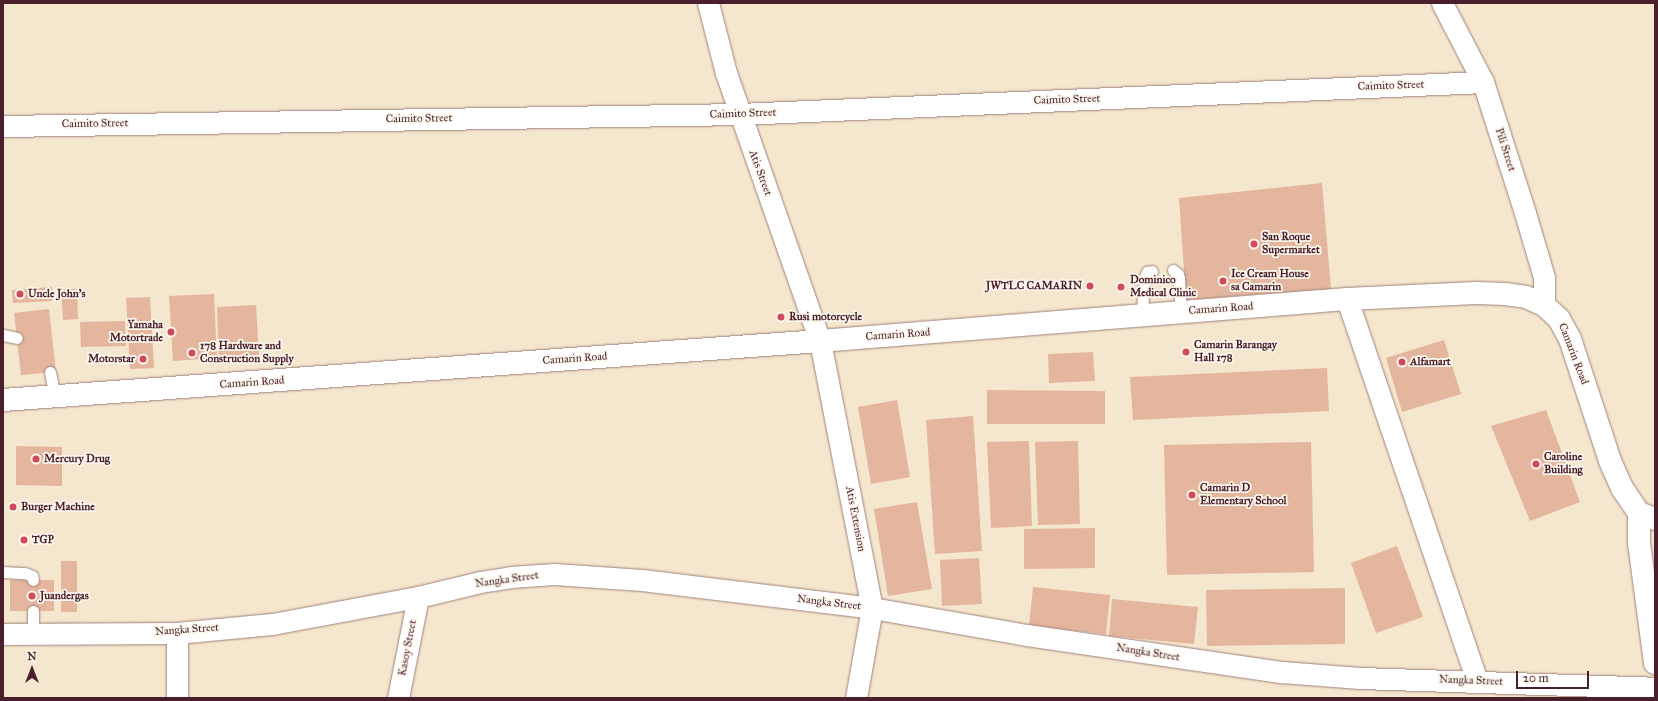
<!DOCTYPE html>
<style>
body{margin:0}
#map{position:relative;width:1658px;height:701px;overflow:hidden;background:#f5e6ce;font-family:"IM FELL Great Primer",serif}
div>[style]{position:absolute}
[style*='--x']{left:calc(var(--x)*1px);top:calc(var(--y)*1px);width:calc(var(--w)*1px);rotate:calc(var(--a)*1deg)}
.building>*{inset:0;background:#e4b69d}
.roads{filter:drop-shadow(0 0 1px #a0827c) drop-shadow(0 0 1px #a0827c)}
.service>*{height:11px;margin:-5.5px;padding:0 5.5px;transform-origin:5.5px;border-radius:5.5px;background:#fff}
.minor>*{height:21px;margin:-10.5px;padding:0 10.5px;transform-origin:10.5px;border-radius:10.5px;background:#fff}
.tertiary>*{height:22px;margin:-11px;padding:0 11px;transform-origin:11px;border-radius:11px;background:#fff}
.secondary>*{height:22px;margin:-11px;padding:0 11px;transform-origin:11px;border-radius:11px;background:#fff}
.dots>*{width:11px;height:11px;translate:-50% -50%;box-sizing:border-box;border:2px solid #fbf7ec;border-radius:50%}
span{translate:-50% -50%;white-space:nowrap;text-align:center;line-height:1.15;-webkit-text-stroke:3.5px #fbf7ec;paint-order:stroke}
.street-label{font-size:11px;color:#4a1f2b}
.poi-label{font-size:11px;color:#4a1f2b;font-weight:700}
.left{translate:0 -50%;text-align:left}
.right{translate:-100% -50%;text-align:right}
.frame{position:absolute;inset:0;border:4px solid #4a1f2b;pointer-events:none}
.north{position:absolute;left:12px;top:649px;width:40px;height:40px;-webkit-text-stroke:3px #fbf7ec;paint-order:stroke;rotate:0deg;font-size:11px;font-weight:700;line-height:16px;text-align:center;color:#4a1f2b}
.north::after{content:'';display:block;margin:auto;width:14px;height:18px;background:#4a1f2b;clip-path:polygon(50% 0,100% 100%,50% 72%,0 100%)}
.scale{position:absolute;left:1516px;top:671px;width:73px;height:18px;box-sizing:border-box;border:2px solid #4a1f2b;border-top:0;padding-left:5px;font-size:12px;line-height:14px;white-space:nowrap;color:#4a1f2b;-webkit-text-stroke:3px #fbf7ec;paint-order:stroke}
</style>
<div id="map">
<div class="building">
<i style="clip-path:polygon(1322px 183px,1331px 289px,1186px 300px,1179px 198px)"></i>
<i style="clip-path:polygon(52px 287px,52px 301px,13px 303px,12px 290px)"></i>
<i style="clip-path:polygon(61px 289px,77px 289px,78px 319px,63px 320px)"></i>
<i style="clip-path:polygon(214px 294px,217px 358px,173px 361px,169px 296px)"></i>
<i style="clip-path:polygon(150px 297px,154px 368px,130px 369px,126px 298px)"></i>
<i style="clip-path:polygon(256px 305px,259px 356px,219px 358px,217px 307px)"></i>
<i style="clip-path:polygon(49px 309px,56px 372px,21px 375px,14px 313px)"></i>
<i style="clip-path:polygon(125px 321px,126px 346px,81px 347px,80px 322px)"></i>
<i style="clip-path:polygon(1444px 340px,1461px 394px,1402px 412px,1386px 358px)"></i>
<i style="clip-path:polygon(1093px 352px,1095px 381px,1049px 383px,1048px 354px)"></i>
<i style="clip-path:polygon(1327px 368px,1329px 411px,1133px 420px,1130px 377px)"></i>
<i style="clip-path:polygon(987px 390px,1105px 391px,1105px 424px,987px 424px)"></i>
<i style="clip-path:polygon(897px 400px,910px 477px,871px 484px,858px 407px)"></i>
<i style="clip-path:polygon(1546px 410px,1580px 502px,1530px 521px,1491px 426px)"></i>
<i style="clip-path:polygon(973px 416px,982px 551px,935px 554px,926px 420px)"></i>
<i style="clip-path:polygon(1029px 441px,1032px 526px,991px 528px,987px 442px)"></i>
<i style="clip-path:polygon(1078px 441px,1080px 524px,1038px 525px,1035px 442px)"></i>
<i style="clip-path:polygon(1311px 442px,1314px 572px,1167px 575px,1164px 445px)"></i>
<i style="clip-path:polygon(16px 446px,62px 447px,62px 486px,16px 485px)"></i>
<i style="clip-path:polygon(917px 502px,932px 589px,888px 596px,874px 509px)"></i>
<i style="clip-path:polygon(1095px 528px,1095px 568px,1024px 569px,1024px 529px)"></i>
<i style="clip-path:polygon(1397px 546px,1423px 617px,1376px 633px,1351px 563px)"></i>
<i style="clip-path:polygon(979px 558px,982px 604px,942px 606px,940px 560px)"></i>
<i style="clip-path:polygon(61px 561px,77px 561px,77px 612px,61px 612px)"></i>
<i style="clip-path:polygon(10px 580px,54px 580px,54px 611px,10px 611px)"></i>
<i style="clip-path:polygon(1033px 587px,1110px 595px,1106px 634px,1029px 626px)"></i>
<i style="clip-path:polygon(1345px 588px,1345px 644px,1207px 646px,1206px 590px)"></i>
<i style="clip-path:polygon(1112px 599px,1198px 607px,1194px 644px,1109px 636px)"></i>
</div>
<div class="roads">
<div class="service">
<i style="--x:1173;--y:270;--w:6;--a:39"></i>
<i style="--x:1178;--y:274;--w:4;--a:76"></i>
<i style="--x:1179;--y:278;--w:34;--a:87"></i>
<i style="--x:1142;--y:315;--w:36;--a:-87"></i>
<i style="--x:1144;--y:279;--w:8;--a:-67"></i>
<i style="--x:1147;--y:272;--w:5;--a:-11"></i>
<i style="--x:3;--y:335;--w:14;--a:12"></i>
<i style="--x:50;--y:372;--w:26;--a:79"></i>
<i style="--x:3;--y:572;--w:22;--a:3"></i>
<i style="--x:25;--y:573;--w:8;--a:23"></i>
<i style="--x:32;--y:576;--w:4;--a:76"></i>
<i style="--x:33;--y:611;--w:24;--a:90"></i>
</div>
<div class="minor">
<i style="--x:708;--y:3;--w:72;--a:75.6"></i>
<i style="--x:726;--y:73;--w:284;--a:70.7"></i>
<i style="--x:820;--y:341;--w:272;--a:79"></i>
<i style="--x:872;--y:608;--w:91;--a:100.1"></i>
<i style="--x:1442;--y:3;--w:89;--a:62.6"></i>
<i style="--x:1483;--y:82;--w:138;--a:72.2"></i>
<i style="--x:1525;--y:213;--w:67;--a:73.5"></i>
<i style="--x:1544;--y:277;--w:28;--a:90"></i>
<i style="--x:3;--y:126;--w:736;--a:-0.93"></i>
<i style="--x:739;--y:114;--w:745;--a:-2.46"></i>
<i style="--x:1347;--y:299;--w:404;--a:71.2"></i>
<i style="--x:177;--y:633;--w:65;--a:90"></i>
<i style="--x:3;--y:634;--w:174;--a:-0.3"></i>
<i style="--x:177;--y:633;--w:95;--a:-5.4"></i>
<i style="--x:272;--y:624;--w:148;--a:-10.5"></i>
<i style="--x:418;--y:597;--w:64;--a:-13.6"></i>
<i style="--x:480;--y:582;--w:31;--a:-9"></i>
<i style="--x:511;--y:577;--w:43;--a:-4"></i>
<i style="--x:554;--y:574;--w:88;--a:3.9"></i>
<i style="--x:642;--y:580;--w:232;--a:6.9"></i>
<i style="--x:872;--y:608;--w:157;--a:9.9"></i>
<i style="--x:1027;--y:635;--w:258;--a:8.3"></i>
<i style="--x:1282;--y:672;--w:78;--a:4.4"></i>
<i style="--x:1360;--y:678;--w:295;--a:1.9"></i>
<i style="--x:398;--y:698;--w:103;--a:-78.8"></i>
</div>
<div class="tertiary">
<i style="--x:1639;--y:513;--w:30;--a:90"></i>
<i style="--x:1639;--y:543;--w:121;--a:82.4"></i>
</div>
<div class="secondary">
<i style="--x:3;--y:400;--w:819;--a:-4.13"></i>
<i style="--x:820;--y:341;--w:529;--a:-4.56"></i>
<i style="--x:1347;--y:299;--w:129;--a:-2.7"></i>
<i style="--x:1476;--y:293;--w:29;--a:2"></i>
<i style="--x:1505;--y:294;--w:21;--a:8"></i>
<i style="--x:1526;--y:297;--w:20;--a:24"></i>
<i style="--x:1544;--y:305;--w:21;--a:43"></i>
<i style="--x:1559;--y:319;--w:23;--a:61"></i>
<i style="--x:1570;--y:339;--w:128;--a:71.8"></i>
<i style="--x:1610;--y:461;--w:30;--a:66"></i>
<i style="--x:1622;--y:488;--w:30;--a:56"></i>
<i style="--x:1639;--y:513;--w:17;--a:21"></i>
</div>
</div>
<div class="dots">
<i style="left:1254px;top:244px;background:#d1495b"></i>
<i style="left:1223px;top:281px;background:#d1495b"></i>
<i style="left:1090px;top:286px;background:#d1495b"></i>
<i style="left:1121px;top:287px;background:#d1495b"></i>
<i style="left:20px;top:294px;background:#d1495b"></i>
<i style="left:781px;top:317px;background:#d1495b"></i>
<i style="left:171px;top:332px;background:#d1495b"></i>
<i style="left:1186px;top:352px;background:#d1495b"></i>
<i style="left:192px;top:353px;background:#d1495b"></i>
<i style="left:143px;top:359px;background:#d1495b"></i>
<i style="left:1402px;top:362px;background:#d1495b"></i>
<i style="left:36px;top:459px;background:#d1495b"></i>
<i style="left:1536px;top:464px;background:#d1495b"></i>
<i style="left:1192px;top:495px;background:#d1495b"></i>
<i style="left:13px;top:507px;background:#d1495b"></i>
<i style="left:24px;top:540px;background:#d1495b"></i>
<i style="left:32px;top:596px;background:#d1495b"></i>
</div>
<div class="street-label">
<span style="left:1391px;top:86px;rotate:-2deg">Caimito Street</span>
<span style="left:1067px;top:100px;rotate:-2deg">Caimito Street</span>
<span style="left:743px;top:114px;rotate:-2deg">Caimito Street</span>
<span style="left:419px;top:119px;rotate:-1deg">Caimito Street</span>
<span style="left:95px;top:124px;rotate:-1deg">Caimito Street</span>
<span style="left:1505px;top:150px;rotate:72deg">Pili Street</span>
<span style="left:760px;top:173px;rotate:70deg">Atis Street</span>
<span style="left:1221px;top:309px;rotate:-4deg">Camarin Road</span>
<span style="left:898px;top:335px;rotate:-4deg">Camarin Road</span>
<span style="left:1573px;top:354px;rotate:69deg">Camarin Road</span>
<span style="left:575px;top:359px;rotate:-4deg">Camarin Road</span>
<span style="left:252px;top:383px;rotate:-4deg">Camarin Road</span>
<span style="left:855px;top:519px;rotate:79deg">Atis Extension</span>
<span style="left:507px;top:580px;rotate:-8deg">Nangka Street</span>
<span style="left:829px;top:603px;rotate:7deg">Nangka Street</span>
<span style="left:187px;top:630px;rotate:-4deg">Nangka Street</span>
<span style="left:408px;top:648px;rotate:-79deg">Kasoy Street</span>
<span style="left:1148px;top:653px;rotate:9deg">Nangka Street</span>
<span style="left:1471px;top:681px;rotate:2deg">Nangka Street</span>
</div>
<div class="poi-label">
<span class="left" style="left:1262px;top:244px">San Roque<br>Supermarket</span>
<span class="left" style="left:1231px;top:281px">Ice Cream House<br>sa Camarin</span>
<span class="left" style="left:1130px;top:287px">Dominico<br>Medical Clinic</span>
<span class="right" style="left:1082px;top:286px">JWTLC CAMARIN</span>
<span class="left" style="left:28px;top:294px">Uncle John's</span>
<span class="left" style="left:789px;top:317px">Rusi motorcycle</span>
<span class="right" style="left:163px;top:332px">Yamaha<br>Motortrade</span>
<span class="left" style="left:1194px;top:352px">Camarin Barangay<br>Hall 178</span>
<span class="left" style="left:200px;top:353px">178 Hardware and<br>Construction Supply</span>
<span class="right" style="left:135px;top:359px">Motorstar</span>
<span class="left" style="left:1410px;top:362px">Alfamart</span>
<span class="left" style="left:1544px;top:464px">Caroline<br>Building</span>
<span class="left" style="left:44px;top:459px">Mercury Drug</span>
<span class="left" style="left:1200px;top:495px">Camarin D<br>Elementary School</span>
<span class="left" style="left:21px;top:507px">Burger Machine</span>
<span class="left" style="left:32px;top:540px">TGP</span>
<span class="left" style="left:40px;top:596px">Juandergas</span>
</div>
<div class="frame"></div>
<div class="north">N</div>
<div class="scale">20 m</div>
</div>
